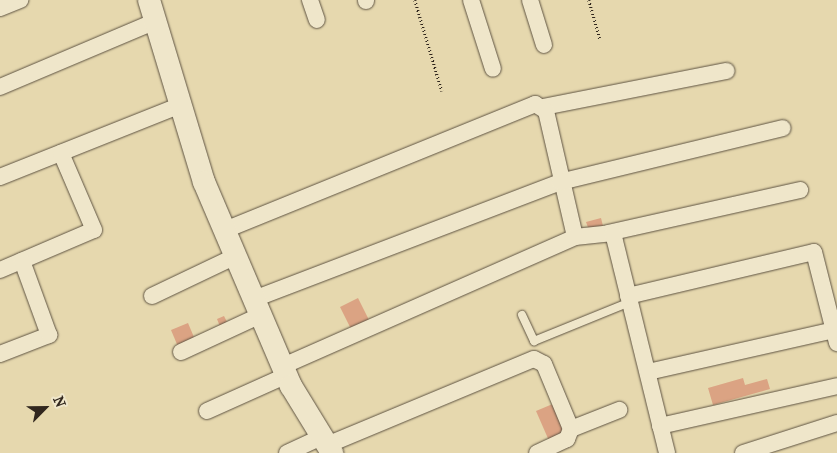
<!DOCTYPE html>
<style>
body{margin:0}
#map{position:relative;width:837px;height:453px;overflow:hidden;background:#e6d8ae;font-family:"IM FELL French Canon",serif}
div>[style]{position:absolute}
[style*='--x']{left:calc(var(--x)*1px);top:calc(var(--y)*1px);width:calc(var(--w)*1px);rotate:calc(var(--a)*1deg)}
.building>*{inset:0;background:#dba383}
.path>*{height:2.5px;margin-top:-1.25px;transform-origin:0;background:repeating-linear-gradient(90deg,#31271e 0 1px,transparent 0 3.5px)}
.roads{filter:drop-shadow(0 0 1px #5e5342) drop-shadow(0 0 1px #5e5342)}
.lane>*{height:8px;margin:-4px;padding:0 4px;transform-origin:4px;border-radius:4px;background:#efe6ca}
.street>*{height:16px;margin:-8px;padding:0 8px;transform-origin:8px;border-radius:8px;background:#efe6ca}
.secondary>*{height:22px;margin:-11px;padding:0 11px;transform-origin:11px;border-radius:11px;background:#efe6ca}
span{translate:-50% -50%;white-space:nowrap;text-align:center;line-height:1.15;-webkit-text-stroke:4px #efe6ca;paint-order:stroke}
.north{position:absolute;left:20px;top:383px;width:50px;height:50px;-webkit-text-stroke:4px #efe6ca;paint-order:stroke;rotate:67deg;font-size:14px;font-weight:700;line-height:20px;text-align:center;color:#31271e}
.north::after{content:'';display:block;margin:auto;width:18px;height:22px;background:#31271e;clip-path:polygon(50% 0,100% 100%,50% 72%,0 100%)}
</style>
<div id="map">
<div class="building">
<i style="clip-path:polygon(601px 218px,603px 226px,589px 230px,586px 222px)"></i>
<i style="clip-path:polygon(358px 298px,371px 324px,353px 333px,340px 307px)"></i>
<i style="clip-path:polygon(224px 316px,229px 326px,221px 329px,217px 319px)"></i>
<i style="clip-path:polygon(188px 323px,196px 342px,179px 349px,171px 330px)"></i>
<i style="clip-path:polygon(743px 378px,745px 385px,767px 379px,770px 389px,713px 405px,708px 388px)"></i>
<i style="clip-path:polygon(555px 403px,568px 435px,550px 443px,536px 411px)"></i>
</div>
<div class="path">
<i style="--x:415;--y:0;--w:95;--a:73.5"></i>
<i style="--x:589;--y:0;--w:41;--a:74.2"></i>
</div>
<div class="roads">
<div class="lane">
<i style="--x:522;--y:315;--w:29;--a:65"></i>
<i style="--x:534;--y:341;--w:104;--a:-22.1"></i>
</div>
<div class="street">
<i style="--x:310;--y:0;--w:21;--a:71"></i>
<i style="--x:366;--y:0;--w:1;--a:90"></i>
<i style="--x:471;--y:0;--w:72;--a:72.3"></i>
<i style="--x:530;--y:0;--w:47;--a:72.7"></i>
<i style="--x:0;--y:8;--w:22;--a:-22"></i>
<i style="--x:0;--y:87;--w:169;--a:-22.9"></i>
<i style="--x:543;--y:107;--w:187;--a:-11.1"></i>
<i style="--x:0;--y:177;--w:195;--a:-21.7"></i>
<i style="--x:225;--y:230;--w:335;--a:-22.1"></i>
<i style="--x:535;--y:104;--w:13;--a:32"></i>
<i style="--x:546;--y:111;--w:129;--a:77"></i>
<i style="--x:608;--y:233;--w:197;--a:-12.6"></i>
<i style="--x:0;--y:270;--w:102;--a:-23.1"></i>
<i style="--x:94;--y:230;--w:84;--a:-113.2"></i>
<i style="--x:152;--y:296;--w:93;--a:-25.5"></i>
<i style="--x:628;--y:296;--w:191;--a:-13.3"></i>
<i style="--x:814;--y:252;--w:94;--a:75.8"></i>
<i style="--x:254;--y:299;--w:328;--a:-20.9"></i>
<i style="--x:560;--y:182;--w:229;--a:-13.6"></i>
<i style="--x:181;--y:352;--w:88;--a:-24.8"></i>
<i style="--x:0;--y:354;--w:53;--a:-21.2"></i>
<i style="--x:49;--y:335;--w:79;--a:-110"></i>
<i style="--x:283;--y:366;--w:319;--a:-23.8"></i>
<i style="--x:575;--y:237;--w:38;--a:-6"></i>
<i style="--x:613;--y:233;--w:227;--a:76.2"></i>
<i style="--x:648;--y:372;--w:191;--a:-12.7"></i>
<i style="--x:207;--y:411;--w:88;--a:-24.2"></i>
<i style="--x:660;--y:426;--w:181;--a:-12.7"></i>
<i style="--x:571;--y:429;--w:52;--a:-21.6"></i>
<i style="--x:327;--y:445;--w:224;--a:-22.6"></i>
<i style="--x:534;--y:359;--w:11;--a:27"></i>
<i style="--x:544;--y:364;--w:70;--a:67.4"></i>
<i style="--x:571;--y:429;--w:11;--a:112"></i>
<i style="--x:567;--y:439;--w:33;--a:155"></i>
<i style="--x:287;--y:453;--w:38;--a:-25"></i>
<i style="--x:743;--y:453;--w:99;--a:-17.7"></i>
</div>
<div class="secondary">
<i style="--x:149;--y:0;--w:190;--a:73.2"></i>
<i style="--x:204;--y:182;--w:222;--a:66.9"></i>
<i style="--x:291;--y:386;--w:79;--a:58.5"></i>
</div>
</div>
<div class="north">N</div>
</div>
